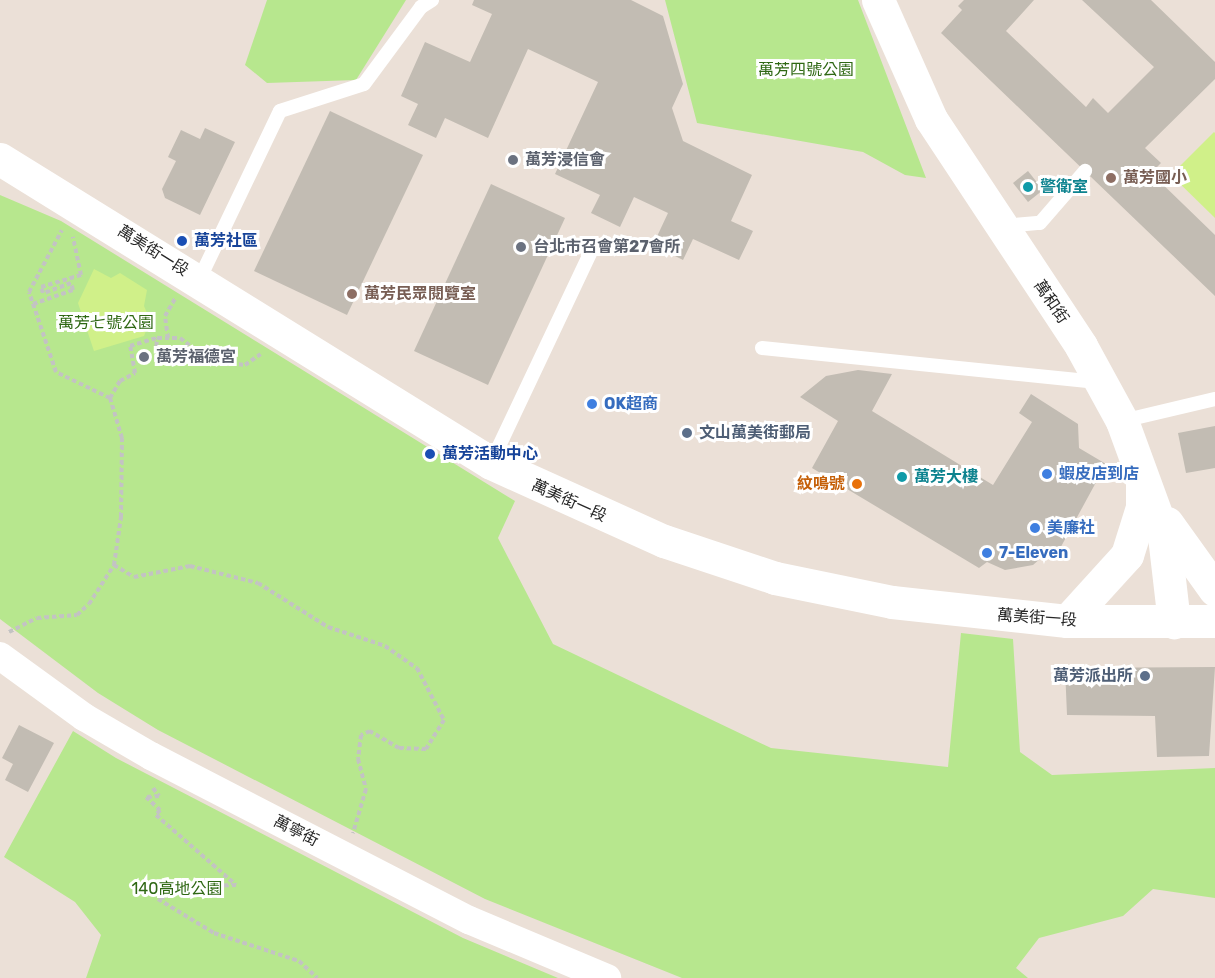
<!DOCTYPE html>
<meta charset="utf-8">
<style>
body{margin:0}
#map{position:relative;width:1215px;height:978px;overflow:hidden;background:#ebe0d7;font-family:Rubik,"Noto Sans TC",sans-serif}
div>[style]{position:absolute}
[style*='--x']{left:calc(var(--x)*1px);top:calc(var(--y)*1px);width:calc(var(--w)*1px);rotate:calc(var(--a)*1deg)}
.green>*{inset:0;background:#b7e78e}
.pitch>*{inset:0;background:#d0f089}
.building>*{inset:0;background:#c2bcb3}
.path>*{height:4px;margin-top:-2px;transform-origin:0;background:repeating-linear-gradient(90deg,#c3c3c3 0 4.5px,transparent 0 7.5px)}
.lane>*{height:14px;margin:-7px;padding:0 7px;transform-origin:7px;border-radius:7px;background:#fff}
.street>*{height:28px;margin:-14px;padding:0 14px;transform-origin:14px;border-radius:14px;background:#fff}
.secondary>*{height:33px;margin:-16.5px;padding:0 16.5px;transform-origin:16.5px;border-radius:16.5px;background:#fff}
.dots>*{width:16px;height:16px;translate:-50% -50%;box-sizing:border-box;border:3px solid #fff;border-radius:50%}
span{translate:-50% -50%;white-space:nowrap;text-align:center;line-height:1.15;-webkit-text-stroke:6px #fff;paint-order:stroke}
.park-label{font-size:16px;color:#2f6814}
.worship-label{font-size:16px;color:#5b616d;font-weight:700}
.left{translate:0 -50%;text-align:left}
.education-label{font-size:16px;color:#785e54;font-weight:700}
.culture-label{font-size:16px;color:#0d838f;font-weight:700}
.transit-label{font-size:16px;color:#164399;font-weight:700}
.street-label{font-size:16px;color:#272727}
.shop-label{font-size:16px;color:#366cbe;font-weight:700}
.service-label{font-size:16px;color:#4e5e75;font-weight:700}
.right{translate:-100% -50%;text-align:right}
.food-label{font-size:16px;color:#c56008;font-weight:700}
</style>
<div id="map">
<div class="green">
<i style="clip-path:polygon(267px 0,406px 0,356px 80px,267px 83px,245px 65px)"></i>
<i style="clip-path:polygon(665px 0,858px 0,926px 178px,905px 175px,863px 152px,697px 123px)"></i>
<i style="clip-path:polygon(0 195px,61px 221px,515px 501px,498px 538px,553px 644px,771px 748px,948px 767px,961px 633px,1013px 639px,1020px 752px,1052px 775px,1215px 768px,1215px 898px,1153px 889px,1123px 916px,1039px 938px,1016px 968px,1028px 978px,682px 978px,485px 899px,158px 730px,98px 693px,0 619px)"></i>
<i style="clip-path:polygon(73px 731px,116px 758px,463px 938px,558px 978px,86px 978px,101px 935px,75px 902px,4px 857px)"></i>
</div>
<div class="pitch">
<i style="clip-path:polygon(1214px 132px,1215px 133px,1215px 218px,1171px 175px)"></i>
<i style="clip-path:polygon(94px 269px,111px 278px,120px 273px,147px 290px,144px 306px,150px 320px,144px 336px,94px 351px,78px 303px)"></i>
</div>
<div class="building">
<i style="clip-path:polygon(474px 0,631px 0,663px 16px,683px 84px,672px 108px,683px 141px,752px 175px,731px 221px,753px 231px,739px 260px,693px 239px,683px 260px,653px 245px,668px 213px,634px 197px,620px 227px,591px 213px,600px 195px,555px 174px,598px 82px,528px 49px,488px 138px,445px 118px,436px 138px,408px 125px,418px 104px,401px 96px,425px 42px,470px 62px,492px 14px,472px 5px)"></i>
<i style="clip-path:polygon(964px 0,1034px 0,1006px 31px,1086px 107px,1093px 98px,1108px 113px,1154px 67px,1082px 0,1151px 0,1215px 62px,1215px 79px,1145px 148px,1161px 163px,1151px 173px,1215px 235px,1215px 296px,941px 33px,962px 10px,958px 6px)"></i>
<i style="clip-path:polygon(330px 111px,423px 155px,347px 315px,254px 271px)"></i>
<i style="clip-path:polygon(205px 128px,235px 142px,200px 215px,165px 198px,162px 189px,176px 161px,168px 157px,181px 130px,200px 139px)"></i>
<i style="clip-path:polygon(1028px 171px,1043px 190px,1028px 202px,1013px 183px)"></i>
<i style="clip-path:polygon(491px 184px,565px 218px,488px 385px,414px 351px)"></i>
<i style="clip-path:polygon(858px 370px,892px 374px,872px 411px,993px 485px,1032px 422px,1019px 413px,1031px 394px,1078px 424px,1079px 448px,1106px 464px,1057px 554px,1049px 551px,1033px 565px,1005px 570px,987px 562px,979px 568px,812px 468px,838px 421px,800px 397px,826px 376px)"></i>
<i style="clip-path:polygon(1215px 426px,1215px 468px,1186px 473px,1178px 433px)"></i>
<i style="clip-path:polygon(1215px 667px,1209px 756px,1157px 757px,1155px 716px,1067px 715px,1065px 668px)"></i>
<i style="clip-path:polygon(19px 725px,54px 743px,28px 792px,5px 780px,13px 764px,2px 758px)"></i>
</div>
<div class="path">
<i style="--x:33;--y:304;--w:42;--a:-19.3"></i>
<i style="--x:73;--y:290;--w:7;--a:-106"></i>
<i style="--x:71;--y:283;--w:30;--a:160"></i>
<i style="--x:43;--y:293;--w:6;--a:-108"></i>
<i style="--x:41;--y:287;--w:42;--a:-16.7"></i>
<i style="--x:81;--y:275;--w:39;--a:-102"></i>
<i style="--x:168;--y:338;--w:22;--a:-98"></i>
<i style="--x:165;--y:316;--w:20;--a:-60"></i>
<i style="--x:156;--y:361;--w:23;--a:-88"></i>
<i style="--x:110;--y:398;--w:20;--a:-60"></i>
<i style="--x:120;--y:381;--w:17;--a:-28"></i>
<i style="--x:135;--y:373;--w:27;--a:-100"></i>
<i style="--x:130;--y:346;--w:28;--a:-17"></i>
<i style="--x:157;--y:338;--w:23;--a:0"></i>
<i style="--x:180;--y:338;--w:36;--a:37"></i>
<i style="--x:209;--y:360;--w:36;--a:8"></i>
<i style="--x:245;--y:365;--w:19;--a:-35"></i>
<i style="--x:114;--y:565;--w:23;--a:31"></i>
<i style="--x:134;--y:577;--w:57;--a:-11.1"></i>
<i style="--x:190;--y:566;--w:70;--a:14"></i>
<i style="--x:258;--y:583;--w:83;--a:32.2"></i>
<i style="--x:328;--y:627;--w:60;--a:18.4"></i>
<i style="--x:385;--y:646;--w:39;--a:35"></i>
<i style="--x:417;--y:668;--w:59;--a:62.6"></i>
<i style="--x:444;--y:720;--w:34;--a:122"></i>
<i style="--x:426;--y:749;--w:27;--a:-178"></i>
<i style="--x:399;--y:748;--w:34;--a:-150"></i>
<i style="--x:370;--y:731;--w:10;--a:156"></i>
<i style="--x:361;--y:735;--w:24;--a:97"></i>
<i style="--x:358;--y:759;--w:31;--a:75"></i>
<i style="--x:366;--y:789;--w:46;--a:106.5"></i>
<i style="--x:9;--y:632;--w:31;--a:-27"></i>
<i style="--x:37;--y:618;--w:40;--a:-4.3"></i>
<i style="--x:77;--y:615;--w:16;--a:-43"></i>
<i style="--x:89;--y:604;--w:46;--a:-57.3"></i>
<i style="--x:114;--y:565;--w:49;--a:-81.7"></i>
<i style="--x:121;--y:517;--w:79;--a:-89.3"></i>
<i style="--x:122;--y:438;--w:42;--a:-106.7"></i>
<i style="--x:110;--y:398;--w:60;--a:-154.3"></i>
<i style="--x:56;--y:372;--w:84;--a:-108.6"></i>
<i style="--x:29;--y:292;--w:70;--a:-62"></i>
<i style="--x:153;--y:788;--w:10;--a:53"></i>
<i style="--x:159;--y:796;--w:13;--a:176"></i>
<i style="--x:146;--y:797;--w:19;--a:43"></i>
<i style="--x:160;--y:810;--w:6;--a:129"></i>
<i style="--x:156;--y:815;--w:106;--a:41.2"></i>
<i style="--x:236;--y:885;--w:36;--a:178"></i>
<i style="--x:200;--y:886;--w:44;--a:162.8"></i>
<i style="--x:158;--y:899;--w:66;--a:31.3"></i>
<i style="--x:214;--y:933;--w:89;--a:18.2"></i>
<i style="--x:299;--y:961;--w:25;--a:43"></i>
</div>
<div class="lane">
<i style="--x:1003;--y:226;--w:37;--a:-5"></i>
<i style="--x:1040;--y:223;--w:69;--a:-49.1"></i>
<i style="--x:199;--y:280;--w:187;--a:-64.4"></i>
<i style="--x:280;--y:111;--w:88;--a:-17.8"></i>
<i style="--x:364;--y:84;--w:96;--a:-53.5"></i>
<i style="--x:421;--y:7;--w:13;--a:-32"></i>
<i style="--x:762;--y:348;--w:337;--a:5.8"></i>
<i style="--x:1122;--y:421;--w:96;--a:-13.3"></i>
<i style="--x:491;--y:463;--w:243;--a:-64.7"></i>
</div>
<div class="street">
<i style="--x:0;--y:656;--w:104;--a:36"></i>
<i style="--x:84;--y:717;--w:78;--a:30.2"></i>
<i style="--x:151;--y:756;--w:358;--a:27.3"></i>
<i style="--x:469;--y:920;--w:150;--a:22.8"></i>
</div>
<div class="secondary">
<i style="--x:878;--y:0;--w:130;--a:66"></i>
<i style="--x:931;--y:119;--w:272;--a:56.5"></i>
<i style="--x:1081;--y:346;--w:85;--a:61.3"></i>
<i style="--x:1122;--y:421;--w:122;--a:69.9"></i>
<i style="--x:1164;--y:536;--w:87;--a:83.4"></i>
<i style="--x:0;--y:159;--w:577;--a:31.76"></i>
<i style="--x:491;--y:463;--w:190;--a:24.3"></i>
<i style="--x:664;--y:541;--w:117;--a:18.4"></i>
<i style="--x:775;--y:578;--w:119;--a:11.6"></i>
<i style="--x:892;--y:602;--w:176;--a:6.2"></i>
<i style="--x:1067;--y:621;--w:148;--a:0"></i>
<i style="--x:1167;--y:523;--w:82;--a:54.4"></i>
<i style="--x:1067;--y:621;--w:89;--a:-47.7"></i>
<i style="--x:1127;--y:555;--w:50;--a:-72.6"></i>
<i style="--x:1142;--y:507;--w:25;--a:-90"></i>
</div>
<div class="dots">
<i style="left:513px;top:160px;background:#6b7280"></i>
<i style="left:1111px;top:178px;background:#8d6e63"></i>
<i style="left:1028px;top:187px;background:#0f9aa8"></i>
<i style="left:182px;top:241px;background:#1a4fb4"></i>
<i style="left:521px;top:247px;background:#6b7280"></i>
<i style="left:352px;top:294px;background:#8d6e63"></i>
<i style="left:144px;top:357px;background:#6b7280"></i>
<i style="left:592px;top:404px;background:#3f7fe0"></i>
<i style="left:687px;top:433px;background:#5c6f8a"></i>
<i style="left:430px;top:454px;background:#1a4fb4"></i>
<i style="left:1047px;top:474px;background:#3f7fe0"></i>
<i style="left:902px;top:477px;background:#0f9aa8"></i>
<i style="left:857px;top:484px;background:#e8710a"></i>
<i style="left:1035px;top:528px;background:#3f7fe0"></i>
<i style="left:987px;top:553px;background:#3f7fe0"></i>
<i style="left:1145px;top:676px;background:#5c6f8a"></i>
</div>
<div class="park-label">
<span style="left:806px;top:70px">萬芳四號公園</span>
<span style="left:106px;top:323px">萬芳七號公園</span>
<span style="left:177px;top:889px">140高地公園</span>
</div>
<div class="worship-label">
<span class="left" style="left:525px;top:160px">萬芳浸信會</span>
<span class="left" style="left:533px;top:247px">台北市召會第27會所</span>
<span class="left" style="left:156px;top:357px">萬芳福德宮</span>
</div>
<div class="education-label">
<span class="left" style="left:1123px;top:178px">萬芳國小</span>
<span class="left" style="left:364px;top:294px">萬芳民眾閱覽室</span>
</div>
<div class="culture-label">
<span class="left" style="left:1040px;top:187px">警衛室</span>
<span class="left" style="left:914px;top:477px">萬芳大樓</span>
</div>
<div class="transit-label">
<span class="left" style="left:194px;top:241px">萬芳社區</span>
<span class="left" style="left:442px;top:454px">萬芳活動中心</span>
</div>
<div class="street-label">
<span style="left:153px;top:251px;rotate:32deg">萬美街一段</span>
<span style="left:1051px;top:302px;rotate:56deg">萬和街</span>
<span style="left:569px;top:501px;rotate:24deg">萬美街一段</span>
<span style="left:1037px;top:618px;rotate:4deg">萬美街一段</span>
<span style="left:296px;top:831px;rotate:27deg">萬寧街</span>
</div>
<div class="shop-label">
<span class="left" style="left:604px;top:404px">OK超商</span>
<span class="left" style="left:1059px;top:474px">蝦皮店到店</span>
<span class="left" style="left:1047px;top:528px">美廉社</span>
<span class="left" style="left:999px;top:553px">7-Eleven</span>
</div>
<div class="service-label">
<span class="left" style="left:699px;top:433px">文山萬美街郵局</span>
<span class="right" style="left:1133px;top:676px">萬芳派出所</span>
</div>
<div class="food-label">
<span class="right" style="left:845px;top:484px">紋鳴號</span>
</div>
</div>
